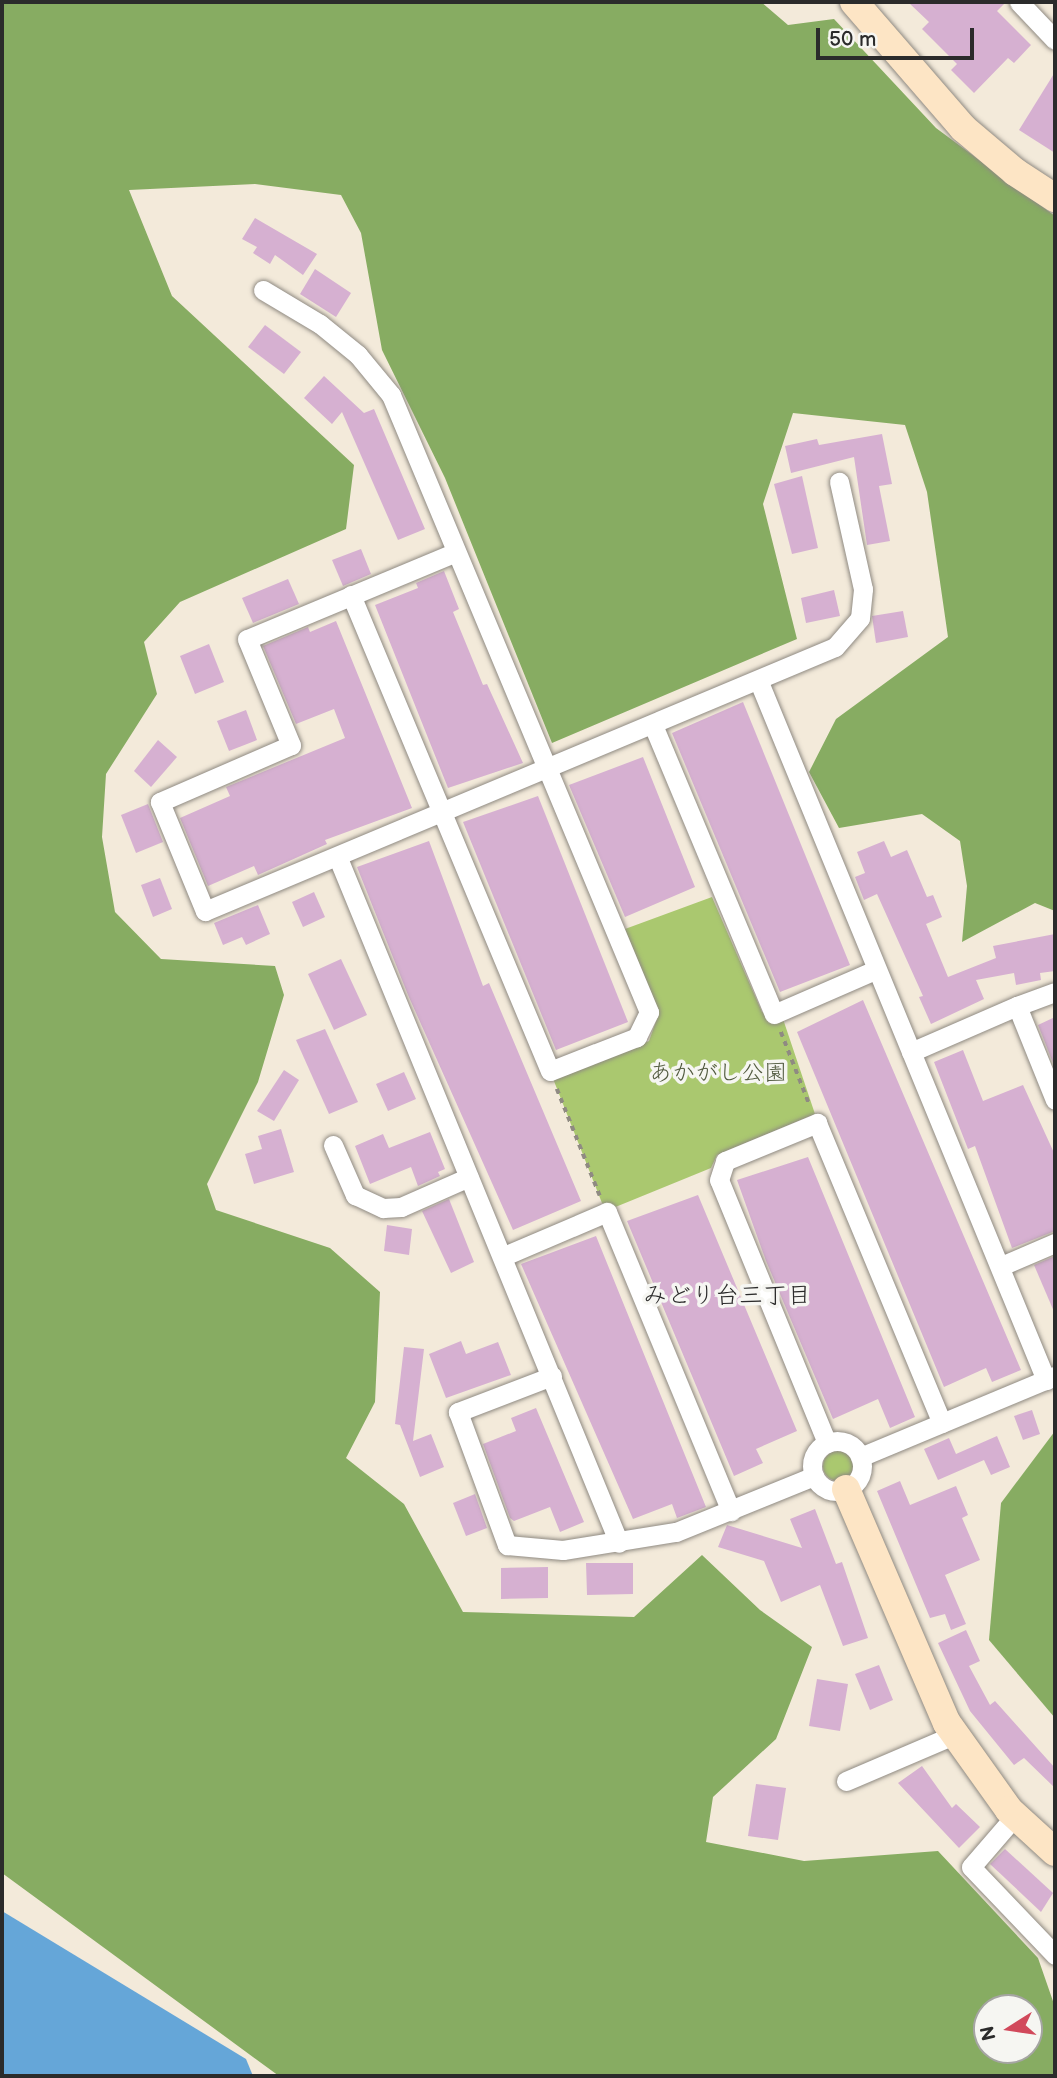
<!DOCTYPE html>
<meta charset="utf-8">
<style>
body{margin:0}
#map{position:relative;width:1057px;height:2078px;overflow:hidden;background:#f3eada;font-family:"Balsamiq Sans","Klee One",sans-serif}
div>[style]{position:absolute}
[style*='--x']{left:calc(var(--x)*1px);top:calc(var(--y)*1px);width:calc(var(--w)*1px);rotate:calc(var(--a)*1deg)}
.green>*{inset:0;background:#aac86f}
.round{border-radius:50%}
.forest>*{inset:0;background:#87ac62}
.water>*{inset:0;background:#65a6d8}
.building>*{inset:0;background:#d6b0d1}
.path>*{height:3.5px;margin-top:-1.75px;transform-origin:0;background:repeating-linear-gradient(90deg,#8f8a82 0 5px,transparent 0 10px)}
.roads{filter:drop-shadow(0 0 2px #8f8a82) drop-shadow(0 0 2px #8f8a82)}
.street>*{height:19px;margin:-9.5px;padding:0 9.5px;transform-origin:9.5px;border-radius:9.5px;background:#fff}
.street>.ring{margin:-9.5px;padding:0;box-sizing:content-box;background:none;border:19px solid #fff;border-radius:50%}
.secondary>*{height:28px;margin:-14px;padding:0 14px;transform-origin:14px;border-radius:14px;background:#fde5c5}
span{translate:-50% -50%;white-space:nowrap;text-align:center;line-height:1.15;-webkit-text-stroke:7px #f6f6f2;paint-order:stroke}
.park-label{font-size:23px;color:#515a3f}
.neighbourhood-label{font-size:24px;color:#2b2b2b}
.frame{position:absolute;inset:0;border:4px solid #2b2b2b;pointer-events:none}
.north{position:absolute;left:973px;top:1994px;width:70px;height:70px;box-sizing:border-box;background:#f6f6f2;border:2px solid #a5a5a2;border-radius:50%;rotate:258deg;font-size:19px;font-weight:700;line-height:28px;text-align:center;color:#2b2b2b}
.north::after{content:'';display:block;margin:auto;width:24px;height:32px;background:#d1495b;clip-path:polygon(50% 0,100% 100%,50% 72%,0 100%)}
.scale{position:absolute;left:816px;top:28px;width:158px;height:32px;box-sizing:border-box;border:4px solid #2b2b2b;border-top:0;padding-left:9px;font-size:21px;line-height:24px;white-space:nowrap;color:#2b2b2b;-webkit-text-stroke:5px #f6f6f2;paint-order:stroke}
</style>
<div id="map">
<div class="green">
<i style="clip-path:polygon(712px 897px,762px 1012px,783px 1019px,815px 1114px,717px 1155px,711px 1168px,613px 1208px,602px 1203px,550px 1071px,557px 1079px,649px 1041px,659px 1013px,625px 929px)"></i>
<i class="round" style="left:823px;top:1451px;width:30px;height:30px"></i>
</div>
<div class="forest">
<i style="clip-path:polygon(evenodd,2px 2px,761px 2px,788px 25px,834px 19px,936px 128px,1055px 216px,1055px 911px,1035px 903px,962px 942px,967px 886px,960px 841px,922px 814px,839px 828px,809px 772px,836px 719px,948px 637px,927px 492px,905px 425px,793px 413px,763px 504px,797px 639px,552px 743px,445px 478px,382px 350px,361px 233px,341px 195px,255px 184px,129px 190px,172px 296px,354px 465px,346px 529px,180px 602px,144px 642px,157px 694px,106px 774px,102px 837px,115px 912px,161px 959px,275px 966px,284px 995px,258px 1082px,207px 1184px,216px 1210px,330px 1248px,380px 1292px,375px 1402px,346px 1458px,404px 1504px,463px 1612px,634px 1617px,702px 1555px,760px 1610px,812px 1647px,776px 1739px,713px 1797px,706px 1842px,804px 1861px,938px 1851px,1038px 1958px,1055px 2007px,1055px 2076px,279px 2076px,2px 1873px,2px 2px,987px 2008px,1029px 2008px,1029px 2050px,987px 2050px,987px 2008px)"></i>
<i style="clip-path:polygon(1055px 1431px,1055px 1718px,989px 1640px,1001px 1503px)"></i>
</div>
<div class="water">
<i style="clip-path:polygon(2px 1911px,246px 2059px,253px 2076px,2px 2076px)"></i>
</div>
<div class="building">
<i style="clip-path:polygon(908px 2px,1006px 2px,997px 11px,1031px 45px,1014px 63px,1008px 58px,974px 93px,951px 70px,957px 64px,922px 29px,929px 22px)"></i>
<i style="clip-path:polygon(1055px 72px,1055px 153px,1019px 130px)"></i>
<i style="clip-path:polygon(255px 218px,317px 254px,303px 275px,275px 255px,270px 264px,253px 253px,257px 247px,242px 239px)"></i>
<i style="clip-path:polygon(315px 269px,351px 293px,336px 317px,300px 294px)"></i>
<i style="clip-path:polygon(265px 325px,301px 352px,284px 374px,248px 347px)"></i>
<i style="clip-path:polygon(324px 376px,364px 413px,374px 409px,425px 529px,398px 540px,342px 412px,332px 424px,304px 398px)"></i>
<i style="clip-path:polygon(882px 434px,892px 484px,879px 486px,890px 541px,867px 545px,854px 457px,791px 473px,785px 446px,817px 439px,819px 445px)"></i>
<i style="clip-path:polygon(802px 476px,818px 548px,792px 554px,774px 484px)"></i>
<i style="clip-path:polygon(361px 549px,371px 574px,343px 586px,332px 560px)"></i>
<i style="clip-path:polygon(444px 571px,459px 609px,453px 612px,483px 685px,487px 684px,523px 763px,448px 788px,375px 605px,418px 588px,416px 583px)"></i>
<i style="clip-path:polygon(288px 579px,299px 604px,253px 623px,242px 598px)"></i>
<i style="clip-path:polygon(834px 590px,840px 616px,806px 623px,801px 598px)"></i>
<i style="clip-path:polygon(903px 611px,908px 637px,876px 643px,872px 616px)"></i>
<i style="clip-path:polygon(336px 621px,412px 808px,325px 840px,327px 844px,258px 875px,254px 866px,208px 886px,180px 818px,230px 796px,226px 787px,345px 738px,334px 709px,296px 724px,263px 646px,308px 627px,310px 632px)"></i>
<i style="clip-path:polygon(209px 644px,224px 682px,195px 694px,180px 656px)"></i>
<i style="clip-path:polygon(743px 702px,850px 965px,780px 992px,672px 733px)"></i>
<i style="clip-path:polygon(246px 710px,257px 740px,229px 751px,217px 721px)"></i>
<i style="clip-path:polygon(158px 740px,177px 757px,151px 787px,134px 771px)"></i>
<i style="clip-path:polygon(643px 757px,695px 887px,625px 917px,569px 785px)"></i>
<i style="clip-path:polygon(538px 796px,628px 1022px,556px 1050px,463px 822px)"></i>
<i style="clip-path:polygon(148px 804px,163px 842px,136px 853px,121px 815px)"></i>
<i style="clip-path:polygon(429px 841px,483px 986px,489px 983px,581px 1201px,513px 1230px,408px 995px,357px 867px)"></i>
<i style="clip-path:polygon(884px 841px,891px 857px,907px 850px,927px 897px,933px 895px,942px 917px,926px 924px,948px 977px,996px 958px,993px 946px,1055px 934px,1055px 971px,1040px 973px,1041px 980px,1016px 985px,1014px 973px,976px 980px,984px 999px,931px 1024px,919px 997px,923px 996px,877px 894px,864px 900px,855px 877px,865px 873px,857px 852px)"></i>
<i style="clip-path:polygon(160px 878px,172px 909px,153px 917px,141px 885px)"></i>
<i style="clip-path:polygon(314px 892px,325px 917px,303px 927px,292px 902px)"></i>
<i style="clip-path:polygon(258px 905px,270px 934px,246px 945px,242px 937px,223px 945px,214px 923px)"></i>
<i style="clip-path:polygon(341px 959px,367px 1015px,334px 1030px,308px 974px)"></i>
<i style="clip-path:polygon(863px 1000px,1021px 1370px,992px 1382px,986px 1368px,944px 1387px,797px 1032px)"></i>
<i style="clip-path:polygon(1055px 1017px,1055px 1068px,1038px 1025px)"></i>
<i style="clip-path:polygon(325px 1029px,358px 1102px,329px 1114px,296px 1040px)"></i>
<i style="clip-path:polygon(963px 1050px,983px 1101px,1023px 1085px,1055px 1155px,1055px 1231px,1012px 1248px,975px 1146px,968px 1149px,934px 1062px)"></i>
<i style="clip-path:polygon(284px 1070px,299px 1080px,274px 1121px,257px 1111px)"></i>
<i style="clip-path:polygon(404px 1072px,416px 1099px,388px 1111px,376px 1084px)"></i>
<i style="clip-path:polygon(281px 1129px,294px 1172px,254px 1184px,245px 1154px,262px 1149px,258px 1136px)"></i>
<i style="clip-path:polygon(430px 1132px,445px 1169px,438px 1172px,440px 1176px,418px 1186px,411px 1167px,370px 1184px,355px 1146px,383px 1134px,389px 1148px)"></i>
<i style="clip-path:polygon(808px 1157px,915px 1417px,890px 1428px,878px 1399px,833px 1419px,766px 1261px,737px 1180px)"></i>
<i style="clip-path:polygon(698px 1195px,797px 1431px,756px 1449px,763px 1463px,734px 1476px,627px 1221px)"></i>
<i style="clip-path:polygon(449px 1199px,474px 1262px,451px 1273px,422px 1211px)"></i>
<i style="clip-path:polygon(387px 1225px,412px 1229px,409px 1255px,384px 1251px)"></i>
<i style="clip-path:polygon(596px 1236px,706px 1507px,677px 1518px,672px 1504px,633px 1519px,521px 1264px)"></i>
<i style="clip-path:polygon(1055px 1256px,1055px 1314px,1034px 1265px)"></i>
<i style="clip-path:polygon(461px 1341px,466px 1354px,498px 1342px,511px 1375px,446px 1398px,429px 1354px)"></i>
<i style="clip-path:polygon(404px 1347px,424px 1349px,413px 1441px,431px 1434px,444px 1467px,420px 1477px,400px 1425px,395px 1424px)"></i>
<i style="clip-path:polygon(536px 1408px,584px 1522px,560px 1532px,550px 1507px,514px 1521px,510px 1518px,483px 1444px,516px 1431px,511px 1418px)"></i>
<i style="clip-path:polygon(1032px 1410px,1040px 1434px,1023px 1440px,1014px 1416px)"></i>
<i style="clip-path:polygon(997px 1436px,1010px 1467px,991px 1475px,984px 1460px,938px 1480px,924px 1449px,949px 1438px,956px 1454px)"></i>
<i style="clip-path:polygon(900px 1481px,910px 1505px,956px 1486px,968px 1515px,962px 1518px,980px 1560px,945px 1575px,966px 1624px,951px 1630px,945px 1614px,930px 1618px,877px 1491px)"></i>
<i style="clip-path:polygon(475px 1494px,487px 1528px,466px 1536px,453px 1503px)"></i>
<i style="clip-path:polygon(815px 1509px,836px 1564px,842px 1562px,868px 1638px,843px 1646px,820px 1585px,781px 1602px,764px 1561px,718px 1547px,727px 1525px,802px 1548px,790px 1519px)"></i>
<i style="clip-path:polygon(586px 1563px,633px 1563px,633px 1594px,587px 1595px)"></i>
<i style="clip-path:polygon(548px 1567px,548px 1598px,501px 1599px,501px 1568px)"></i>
<i style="clip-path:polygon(966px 1630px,980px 1661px,969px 1666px,990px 1705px,995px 1701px,1055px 1768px,1055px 1788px,1024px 1758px,1014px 1765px,970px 1711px,938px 1643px)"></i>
<i style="clip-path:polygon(879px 1665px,893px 1700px,870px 1710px,855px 1674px)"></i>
<i style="clip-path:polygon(817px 1679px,848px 1684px,840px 1731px,809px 1726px)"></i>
<i style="clip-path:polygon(922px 1766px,952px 1808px,956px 1804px,980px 1827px,959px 1848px,898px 1783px)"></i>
<i style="clip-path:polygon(756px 1784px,786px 1788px,778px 1840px,748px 1836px)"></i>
<i style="clip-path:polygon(1005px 1849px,1053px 1893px,1041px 1912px,990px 1864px)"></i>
</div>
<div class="path">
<i style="--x:781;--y:1032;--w:79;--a:68.6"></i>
<i style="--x:557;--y:1089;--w:115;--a:68.1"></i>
</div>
<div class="roads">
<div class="street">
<i style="--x:1019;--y:2;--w:52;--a:46.5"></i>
<i style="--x:263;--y:290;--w:66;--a:30.8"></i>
<i style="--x:320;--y:324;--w:49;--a:39.2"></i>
<i style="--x:358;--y:355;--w:52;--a:50.5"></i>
<i style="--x:391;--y:395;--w:669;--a:67.31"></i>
<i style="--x:649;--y:1012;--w:28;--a:116"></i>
<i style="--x:637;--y:1037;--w:93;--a:158.7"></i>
<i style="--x:550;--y:1071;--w:516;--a:-112.69"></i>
<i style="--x:454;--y:553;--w:224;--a:157.4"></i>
<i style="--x:247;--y:639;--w:115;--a:67.5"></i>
<i style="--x:291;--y:745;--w:143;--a:156.5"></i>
<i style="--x:160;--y:802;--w:118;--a:67.6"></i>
<i style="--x:205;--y:911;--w:683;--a:-22.74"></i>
<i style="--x:835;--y:647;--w:38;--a:-49"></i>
<i style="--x:860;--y:618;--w:29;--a:-84"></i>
<i style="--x:863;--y:589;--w:110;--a:-102.6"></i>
<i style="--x:759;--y:682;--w:755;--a:67.65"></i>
<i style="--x:653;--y:725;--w:313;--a:67.3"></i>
<i style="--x:774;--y:1014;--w:110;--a:-23.5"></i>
<i style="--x:338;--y:858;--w:740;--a:67.7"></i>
<i style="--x:1017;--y:1006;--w:40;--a:-20.2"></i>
<i style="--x:911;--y:1052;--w:116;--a:-23.5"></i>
<i style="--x:1017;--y:1006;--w:101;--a:68"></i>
<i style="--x:333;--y:1145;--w:55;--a:66.3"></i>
<i style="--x:355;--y:1195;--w:31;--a:25"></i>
<i style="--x:383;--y:1208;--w:18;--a:-3"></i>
<i style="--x:401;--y:1207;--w:74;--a:-23.8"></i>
<i style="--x:504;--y:1256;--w:112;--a:-23.1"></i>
<i style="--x:607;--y:1212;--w:324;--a:67.5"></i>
<i style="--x:1001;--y:1266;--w:59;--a:-23.1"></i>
<i style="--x:552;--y:1376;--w:101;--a:159"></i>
<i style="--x:458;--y:1412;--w:142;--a:69.8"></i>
<i style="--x:507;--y:1545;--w:56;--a:5.1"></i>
<i style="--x:563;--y:1550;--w:114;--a:-9.1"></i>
<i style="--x:676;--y:1532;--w:149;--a:-22.1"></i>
<i class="ring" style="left:812px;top:1441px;width:31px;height:31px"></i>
<i style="--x:827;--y:1443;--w:284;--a:-112.3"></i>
<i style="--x:719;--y:1180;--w:20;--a:-72"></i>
<i style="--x:725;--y:1161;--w:100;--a:-22.4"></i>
<i style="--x:817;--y:1123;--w:325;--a:67.4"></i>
<i style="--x:860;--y:1457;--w:211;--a:-22.6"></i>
<i style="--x:846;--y:1781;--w:117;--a:-23.1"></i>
<i style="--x:1015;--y:1816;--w:67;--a:130.8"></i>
<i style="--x:971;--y:1867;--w:122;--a:46.3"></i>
</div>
<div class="secondary">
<i style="--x:854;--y:2;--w:167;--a:49.1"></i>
<i style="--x:963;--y:128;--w:68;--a:40.2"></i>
<i style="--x:1015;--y:172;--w:48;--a:33"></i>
<i style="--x:846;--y:1489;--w:255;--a:66.7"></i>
<i style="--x:947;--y:1723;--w:107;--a:54.5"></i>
<i style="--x:1009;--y:1810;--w:62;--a:42.4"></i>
</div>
</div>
<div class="park-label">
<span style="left:718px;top:1073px">あかがし公園</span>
</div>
<div class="neighbourhood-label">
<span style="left:727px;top:1296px">みどり台三丁目</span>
</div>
<div class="frame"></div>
<div class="north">N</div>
<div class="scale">50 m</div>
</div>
